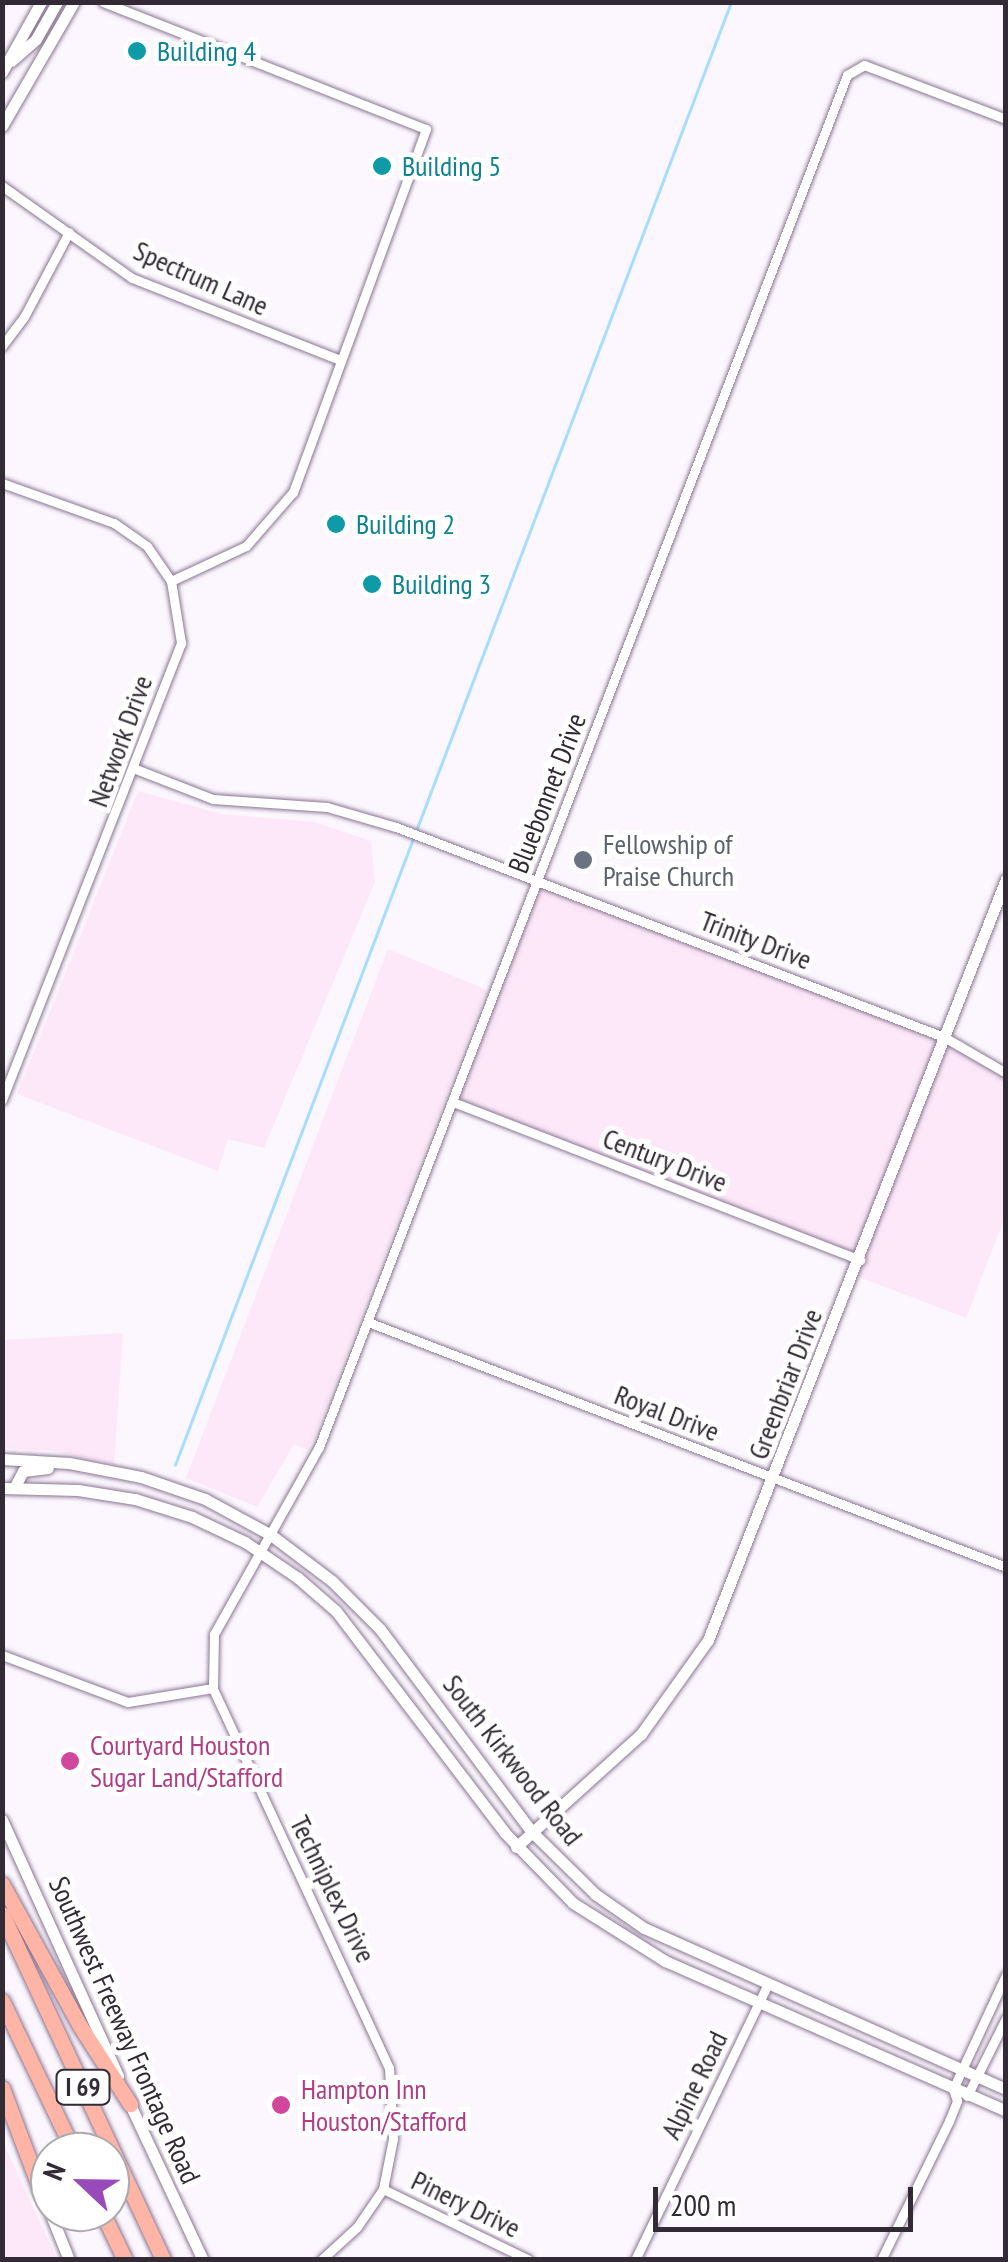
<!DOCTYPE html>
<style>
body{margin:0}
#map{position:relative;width:1008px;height:2262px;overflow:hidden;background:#fcf7fe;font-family:"PT Sans Narrow",sans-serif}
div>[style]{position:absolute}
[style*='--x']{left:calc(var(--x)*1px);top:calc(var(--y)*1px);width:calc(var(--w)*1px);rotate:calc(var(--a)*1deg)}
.commercial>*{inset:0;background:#fce8f9}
.stream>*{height:2.5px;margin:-1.25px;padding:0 1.25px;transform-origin:1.25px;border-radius:1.25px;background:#a7ddfe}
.roads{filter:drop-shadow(0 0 2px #8a7692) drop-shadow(0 0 2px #8a7692)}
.street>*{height:9px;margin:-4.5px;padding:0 4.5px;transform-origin:4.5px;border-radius:4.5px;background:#fff}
.secondary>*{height:11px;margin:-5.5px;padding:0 5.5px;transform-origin:5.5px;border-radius:5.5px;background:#fff}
.highway>*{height:15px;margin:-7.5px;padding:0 7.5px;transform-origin:7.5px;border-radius:7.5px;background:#ffb5a5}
.dots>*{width:28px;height:28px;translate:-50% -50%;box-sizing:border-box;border:5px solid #fff;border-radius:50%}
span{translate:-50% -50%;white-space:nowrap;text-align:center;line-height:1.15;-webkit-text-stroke:10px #fff;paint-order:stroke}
.shield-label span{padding:2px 8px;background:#fff;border:2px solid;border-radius:8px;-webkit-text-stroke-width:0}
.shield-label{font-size:25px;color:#322a35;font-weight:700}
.culture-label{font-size:28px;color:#0d838f}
.left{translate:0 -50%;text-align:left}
.street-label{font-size:28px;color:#322a35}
.worship-label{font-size:28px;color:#5b616d}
.hotel-label{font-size:28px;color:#b23c85}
.frame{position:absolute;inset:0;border:5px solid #322a35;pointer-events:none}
.north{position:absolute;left:30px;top:2132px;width:100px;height:100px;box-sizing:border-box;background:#fff;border:2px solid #adaaae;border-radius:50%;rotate:292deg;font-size:28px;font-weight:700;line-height:40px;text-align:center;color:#322a35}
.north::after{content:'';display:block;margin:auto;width:35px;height:45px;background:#984abb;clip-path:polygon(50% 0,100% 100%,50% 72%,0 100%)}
.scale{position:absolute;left:653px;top:2187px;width:260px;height:45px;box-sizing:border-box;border:5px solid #322a35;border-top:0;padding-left:12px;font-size:30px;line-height:35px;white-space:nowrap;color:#322a35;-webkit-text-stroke:8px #fff;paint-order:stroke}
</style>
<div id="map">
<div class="commercial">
<i style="clip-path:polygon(138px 791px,222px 814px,315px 822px,371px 841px,375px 882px,264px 1148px,228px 1139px,218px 1171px,17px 1094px)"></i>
<i style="clip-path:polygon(538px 880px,944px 1037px,1005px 1073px,1005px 1217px,966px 1318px,854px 1275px,860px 1260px,453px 1102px)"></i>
<i style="clip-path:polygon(388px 949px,487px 990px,318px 1429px,308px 1450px,294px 1444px,257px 1507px,186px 1478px)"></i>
<i style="clip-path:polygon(123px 1333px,114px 1465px,53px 1451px,3px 1448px,3px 1340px)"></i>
<i style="clip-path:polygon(2px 2142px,3px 2142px,57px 2259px,3px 2259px)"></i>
</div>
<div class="stream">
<i style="--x:175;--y:1465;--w:1565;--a:-69.19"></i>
</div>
<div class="roads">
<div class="street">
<i style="--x:103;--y:2;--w:347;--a:21.5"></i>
<i style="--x:426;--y:129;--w:387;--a:110.1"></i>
<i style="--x:293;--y:492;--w:72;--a:131"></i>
<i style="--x:246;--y:546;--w:83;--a:155"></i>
<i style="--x:189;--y:55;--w:17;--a:-73"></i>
<i style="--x:2;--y:186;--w:159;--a:35.3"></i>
<i style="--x:132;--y:278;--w:224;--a:21.5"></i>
<i style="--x:2;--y:346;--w:36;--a:-53"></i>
<i style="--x:24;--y:317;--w:96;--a:-62.1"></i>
<i style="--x:2;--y:483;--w:119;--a:19.7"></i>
<i style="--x:114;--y:523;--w:40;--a:34.9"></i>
<i style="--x:147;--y:546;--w:42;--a:55.6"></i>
<i style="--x:171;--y:581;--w:63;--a:80.8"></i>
<i style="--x:181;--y:643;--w:491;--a:111.4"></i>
<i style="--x:133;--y:768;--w:86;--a:21.2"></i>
<i style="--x:213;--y:799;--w:114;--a:4"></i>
<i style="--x:327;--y:807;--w:72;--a:16.2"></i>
<i style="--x:396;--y:827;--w:587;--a:20.97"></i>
<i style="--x:944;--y:1037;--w:72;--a:30.1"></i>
<i style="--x:453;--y:1102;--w:437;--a:21.2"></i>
<i style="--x:368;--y:1322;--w:683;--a:21.01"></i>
<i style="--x:2;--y:1655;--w:134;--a:20.5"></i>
<i style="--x:128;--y:1702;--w:86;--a:-9.4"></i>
<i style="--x:967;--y:2096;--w:87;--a:-63.4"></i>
<i style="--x:383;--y:2189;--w:162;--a:25.9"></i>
<i style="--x:321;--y:2260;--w:49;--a:-42.5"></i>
<i style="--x:357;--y:2227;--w:46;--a:-55.6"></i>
<i style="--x:383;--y:2189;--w:51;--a:-78.7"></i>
<i style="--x:393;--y:2139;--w:71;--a:-93.2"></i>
<i style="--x:389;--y:2068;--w:419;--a:-114.9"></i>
<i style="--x:213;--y:1688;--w:54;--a:-88.9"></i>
<i style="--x:214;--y:1634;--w:214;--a:-60.7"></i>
<i style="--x:319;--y:1447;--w:1470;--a:-68.95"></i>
<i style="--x:847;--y:75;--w:20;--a:-30"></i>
<i style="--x:864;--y:65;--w:152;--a:20.8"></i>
<i style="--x:635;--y:2260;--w:306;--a:-64.3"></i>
<i style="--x:881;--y:2260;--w:155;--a:-63.9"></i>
<i style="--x:949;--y:2121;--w:22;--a:-68"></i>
<i style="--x:957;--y:2101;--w:13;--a:-108"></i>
<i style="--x:953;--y:2089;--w:126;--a:-65.1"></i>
</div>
<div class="secondary">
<i style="--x:11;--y:61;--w:33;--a:-41"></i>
<i style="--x:36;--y:39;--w:43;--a:-60.4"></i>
<i style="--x:2;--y:72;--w:80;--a:-60.9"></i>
<i style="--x:2;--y:126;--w:143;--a:-59.9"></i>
<i style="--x:2;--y:1459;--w:67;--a:3.4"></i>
<i style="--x:69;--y:1463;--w:73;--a:11"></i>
<i style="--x:141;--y:1477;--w:68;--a:19"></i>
<i style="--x:205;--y:1499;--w:75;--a:28.6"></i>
<i style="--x:271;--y:1535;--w:76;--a:37"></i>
<i style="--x:332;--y:1581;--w:68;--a:45"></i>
<i style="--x:380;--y:1629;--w:254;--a:53.2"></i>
<i style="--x:532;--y:1832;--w:88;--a:44.5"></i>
<i style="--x:595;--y:1894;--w:60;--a:34.8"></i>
<i style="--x:644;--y:1928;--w:396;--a:24"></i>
<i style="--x:2;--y:1488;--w:76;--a:1.5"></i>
<i style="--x:78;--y:1490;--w:58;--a:9"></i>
<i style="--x:135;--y:1499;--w:60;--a:17.5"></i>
<i style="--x:192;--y:1517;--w:59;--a:25.3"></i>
<i style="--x:245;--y:1542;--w:64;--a:34.2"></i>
<i style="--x:298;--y:1578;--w:50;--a:41"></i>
<i style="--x:336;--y:1611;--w:279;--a:52.7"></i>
<i style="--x:505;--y:1833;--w:98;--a:45.8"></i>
<i style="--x:573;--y:1903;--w:109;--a:32.2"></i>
<i style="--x:665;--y:1961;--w:373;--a:23.7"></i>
<i style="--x:14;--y:1488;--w:19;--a:-62"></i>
<i style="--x:23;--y:1471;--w:25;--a:-7"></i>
<i style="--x:2;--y:1820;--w:281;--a:65.6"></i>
<i style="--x:516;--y:1847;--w:169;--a:-42.1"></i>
<i style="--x:641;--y:1734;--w:115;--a:-54.5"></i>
<i style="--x:708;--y:1640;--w:817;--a:-68.62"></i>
<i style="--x:127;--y:2098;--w:179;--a:64.9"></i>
<i style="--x:39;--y:2185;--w:81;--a:68.2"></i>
</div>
<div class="highway">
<i style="--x:2;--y:1884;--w:162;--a:61.2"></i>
<i style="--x:80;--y:2026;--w:93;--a:57.3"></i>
<i style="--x:2;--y:1914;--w:382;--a:65"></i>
<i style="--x:2;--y:2001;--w:167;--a:64.5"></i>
<i style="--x:2;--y:2088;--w:110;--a:69.3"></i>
<i style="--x:102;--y:2212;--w:53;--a:64.4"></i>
</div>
</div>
<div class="dots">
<i style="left:137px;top:51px;background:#0f9aa8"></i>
<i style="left:382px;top:166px;background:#0f9aa8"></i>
<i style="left:336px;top:524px;background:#0f9aa8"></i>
<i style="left:372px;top:584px;background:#0f9aa8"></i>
<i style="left:583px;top:860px;background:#6b7280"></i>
<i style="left:70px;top:1761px;background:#d1479c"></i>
<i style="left:281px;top:2105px;background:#d1479c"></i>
</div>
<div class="shield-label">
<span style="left:83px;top:2087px">I 69</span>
</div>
<div class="culture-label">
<span class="left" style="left:157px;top:51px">Building 4</span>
<span class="left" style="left:402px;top:166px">Building 5</span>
<span class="left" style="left:356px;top:524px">Building 2</span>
<span class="left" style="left:392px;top:584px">Building 3</span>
</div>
<div class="street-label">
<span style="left:201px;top:278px;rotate:24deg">Spectrum Lane</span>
<span style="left:120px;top:741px;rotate:-70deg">Network Drive</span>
<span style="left:547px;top:793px;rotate:-69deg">Bluebonnet Drive</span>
<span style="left:756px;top:940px;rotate:21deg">Trinity Drive</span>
<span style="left:665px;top:1160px;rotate:21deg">Century Drive</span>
<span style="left:785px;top:1384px;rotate:-69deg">Greenbriar Drive</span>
<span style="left:667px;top:1413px;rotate:21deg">Royal Drive</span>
<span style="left:513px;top:1760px;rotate:52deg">South Kirkwood Road</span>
<span style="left:333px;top:1889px;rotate:64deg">Techniplex Drive</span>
<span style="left:125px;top:2030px;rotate:66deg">Southwest Freeway Frontage Road</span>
<span style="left:694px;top:2085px;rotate:-64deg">Alpine Road</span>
<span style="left:466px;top:2204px;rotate:26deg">Pinery Drive</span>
</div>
<div class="worship-label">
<span class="left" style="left:603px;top:860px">Fellowship of<br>Praise Church</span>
</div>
<div class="hotel-label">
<span class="left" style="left:90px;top:1761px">Courtyard Houston<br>Sugar Land/Stafford</span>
<span class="left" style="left:301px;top:2105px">Hampton Inn<br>Houston/Stafford</span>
</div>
<div class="frame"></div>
<div class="north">N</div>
<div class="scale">200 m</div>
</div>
